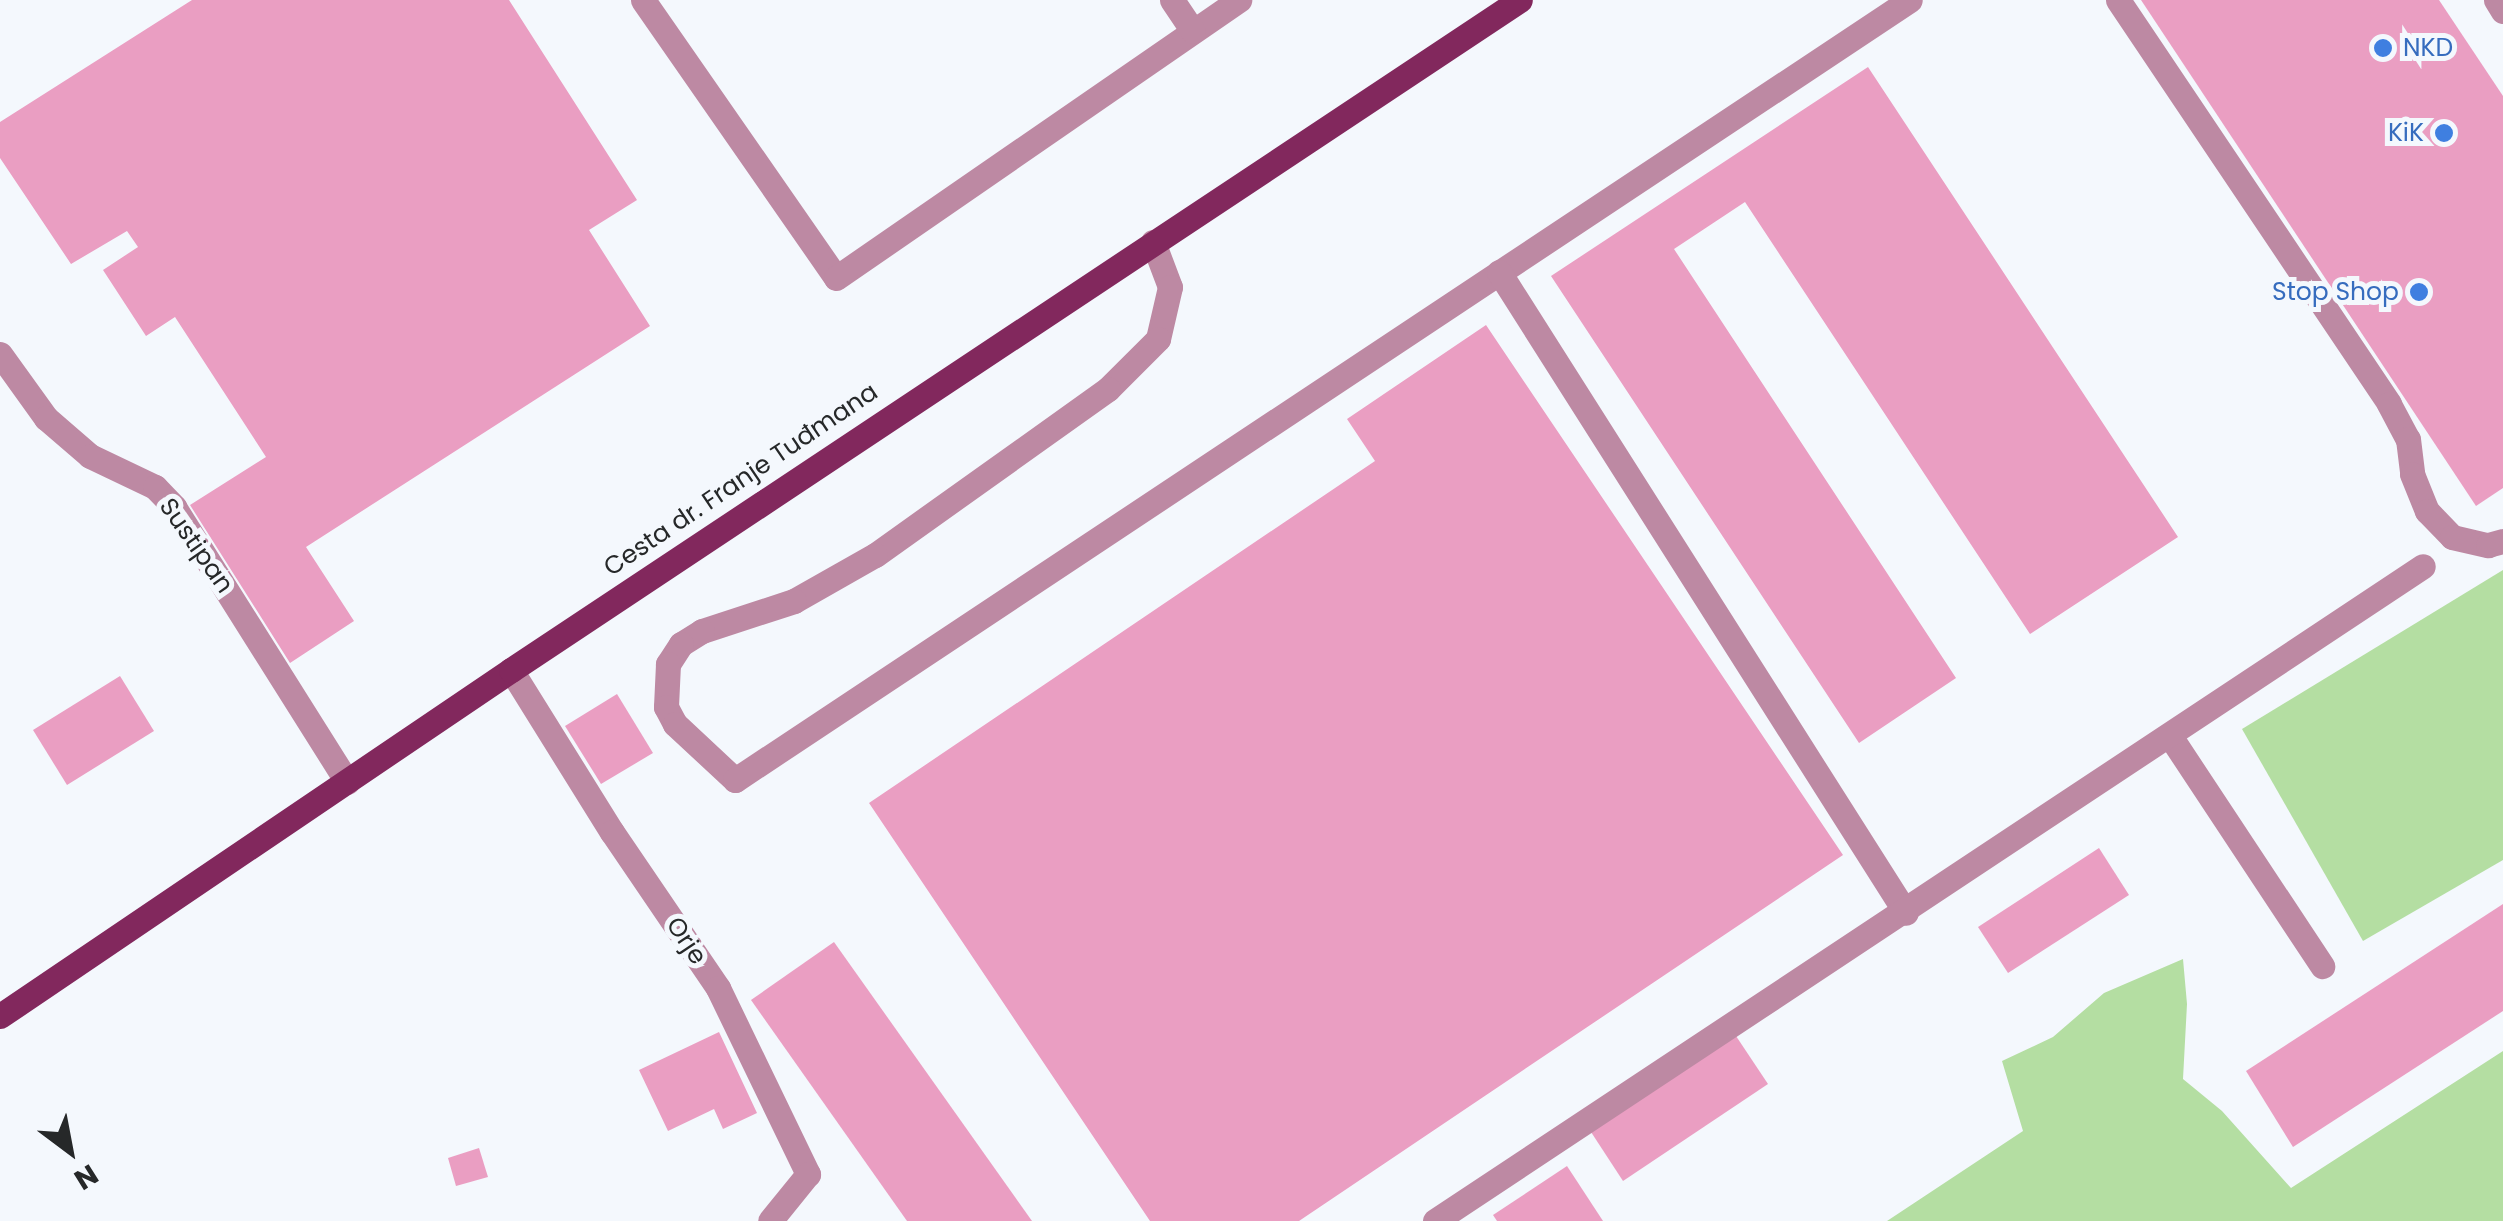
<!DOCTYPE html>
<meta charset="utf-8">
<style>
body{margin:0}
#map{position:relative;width:2503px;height:1221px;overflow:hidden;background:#f4f8fd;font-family:Poppins,sans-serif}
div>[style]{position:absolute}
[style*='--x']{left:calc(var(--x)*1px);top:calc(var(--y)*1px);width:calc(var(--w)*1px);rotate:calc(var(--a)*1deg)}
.green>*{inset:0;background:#b4dea2}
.building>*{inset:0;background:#ea9ec2}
.minor>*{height:25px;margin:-12.5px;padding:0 12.5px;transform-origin:12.5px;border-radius:12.5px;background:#bd89a3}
.major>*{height:25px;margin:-12.5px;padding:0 12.5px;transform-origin:12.5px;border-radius:12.5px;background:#82285d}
.dots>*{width:28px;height:28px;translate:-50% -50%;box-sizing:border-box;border:5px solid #f4f8fd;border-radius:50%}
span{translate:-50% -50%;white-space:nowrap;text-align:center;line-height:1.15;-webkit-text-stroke:10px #f4f8fd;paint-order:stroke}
.shop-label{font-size:25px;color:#366cbe}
.left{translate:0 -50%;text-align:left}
.right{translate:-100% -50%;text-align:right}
.street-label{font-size:25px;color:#262829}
.north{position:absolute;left:20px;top:1101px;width:100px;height:100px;-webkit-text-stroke:8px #f4f8fd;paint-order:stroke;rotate:148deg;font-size:28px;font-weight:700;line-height:40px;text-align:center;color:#262829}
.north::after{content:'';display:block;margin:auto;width:35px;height:45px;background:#262829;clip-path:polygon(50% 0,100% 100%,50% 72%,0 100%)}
</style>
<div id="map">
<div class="green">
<i style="clip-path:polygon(2503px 570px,2503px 860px,2363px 941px,2242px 729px)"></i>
<i style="clip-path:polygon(2183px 959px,2187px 1004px,2183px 1079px,2222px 1111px,2291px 1188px,2503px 1051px,2503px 1221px,1887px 1221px,2023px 1131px,2002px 1061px,2053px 1037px,2104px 993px)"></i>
</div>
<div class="building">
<i style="clip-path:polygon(192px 0,509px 0,637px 200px,589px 230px,650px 326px,306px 547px,354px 621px,290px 663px,190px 505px,266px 457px,175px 317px,146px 336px,103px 270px,138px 247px,127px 231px,71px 264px,0 158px,0 122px)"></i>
<i style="clip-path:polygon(2141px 0,2439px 0,2503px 96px,2503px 488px,2476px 506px)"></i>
<i style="clip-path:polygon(1868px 67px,2178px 537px,2030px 634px,1745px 202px,1674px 249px,1956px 678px,1859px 743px,1551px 276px)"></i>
<i style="clip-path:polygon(1486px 325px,1843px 855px,1299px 1221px,1150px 1221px,869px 803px,1375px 461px,1347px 419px)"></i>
<i style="clip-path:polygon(120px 676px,154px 731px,67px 785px,33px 730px)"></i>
<i style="clip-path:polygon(617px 694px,653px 753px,601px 784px,565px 726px)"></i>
<i style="clip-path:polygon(2099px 848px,2129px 895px,2008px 973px,1978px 927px)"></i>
<i style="clip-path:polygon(2503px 904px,2503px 1011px,2293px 1147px,2246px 1071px)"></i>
<i style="clip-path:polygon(834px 942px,1032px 1221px,907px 1221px,751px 1000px)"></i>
<i style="clip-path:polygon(719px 1032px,757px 1113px,723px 1129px,714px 1109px,668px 1131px,639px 1070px)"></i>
<i style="clip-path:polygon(1736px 1036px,1768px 1084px,1623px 1181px,1591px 1132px)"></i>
<i style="clip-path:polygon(479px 1148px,488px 1177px,456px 1186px,448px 1158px)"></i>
<i style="clip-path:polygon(1567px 1166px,1603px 1221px,1497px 1221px,1493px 1215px)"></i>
</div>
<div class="minor">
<i style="--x:643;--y:0;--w:338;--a:55.2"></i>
<i style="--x:836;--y:278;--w:490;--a:-34.6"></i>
<i style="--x:1172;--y:0;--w:37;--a:56"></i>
<i style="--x:2118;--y:0;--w:486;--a:56.1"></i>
<i style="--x:2389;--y:404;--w:40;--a:62"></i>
<i style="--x:2408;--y:439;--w:35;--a:83"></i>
<i style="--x:2412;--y:474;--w:40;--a:68"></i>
<i style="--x:2427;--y:511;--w:36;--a:46"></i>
<i style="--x:2452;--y:537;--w:37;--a:13"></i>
<i style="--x:2488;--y:545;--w:16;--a:-15"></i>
<i style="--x:2496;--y:0;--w:13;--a:58"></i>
<i style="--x:1153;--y:242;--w:48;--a:69.3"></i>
<i style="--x:1170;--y:287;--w:53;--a:103"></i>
<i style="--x:1158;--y:339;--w:71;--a:135"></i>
<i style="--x:1108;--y:389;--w:286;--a:144.5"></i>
<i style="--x:875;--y:555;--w:93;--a:150.4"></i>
<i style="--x:794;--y:601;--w:97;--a:161.9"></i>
<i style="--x:702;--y:631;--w:25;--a:148"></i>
<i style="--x:681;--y:644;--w:24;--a:123"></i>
<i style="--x:668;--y:664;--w:43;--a:92.7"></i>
<i style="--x:666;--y:707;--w:19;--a:62"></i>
<i style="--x:675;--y:724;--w:82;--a:43"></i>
<i style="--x:735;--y:780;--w:1410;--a:-33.58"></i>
<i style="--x:1499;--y:272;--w:759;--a:57.59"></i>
<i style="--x:0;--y:354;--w:79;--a:54.3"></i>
<i style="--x:46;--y:418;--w:58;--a:40.8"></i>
<i style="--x:90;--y:456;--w:72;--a:25.5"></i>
<i style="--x:155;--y:487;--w:28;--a:46"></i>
<i style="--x:174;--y:507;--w:325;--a:57.8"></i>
<i style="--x:511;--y:670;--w:191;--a:58.1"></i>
<i style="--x:612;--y:832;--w:189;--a:55.8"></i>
<i style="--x:718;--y:988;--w:207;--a:64.2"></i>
<i style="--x:808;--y:1174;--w:60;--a:129"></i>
<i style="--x:2170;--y:736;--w:276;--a:56.5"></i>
<i style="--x:1435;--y:1221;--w:1185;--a:-33.54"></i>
</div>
<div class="major">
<i style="--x:0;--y:1016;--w:617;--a:-34.1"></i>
<i style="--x:511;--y:670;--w:1211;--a:-33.59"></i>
</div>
<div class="dots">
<i style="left:2383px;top:48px;background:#3f7fe0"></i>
<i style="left:2444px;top:133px;background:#3f7fe0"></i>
<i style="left:2419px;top:292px;background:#3f7fe0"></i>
</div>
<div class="shop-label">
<span class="left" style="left:2403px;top:48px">NKD</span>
<span class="right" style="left:2424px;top:133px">KiK</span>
<span class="right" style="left:2399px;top:292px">Stop Shop</span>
</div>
<div class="street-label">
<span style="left:741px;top:480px;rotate:-34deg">Cesta dr. Franje Tuđmana</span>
<span style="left:196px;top:546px;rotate:55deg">Sustipan</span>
<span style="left:686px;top:941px;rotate:56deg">Orje</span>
</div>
<div class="north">N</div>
</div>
